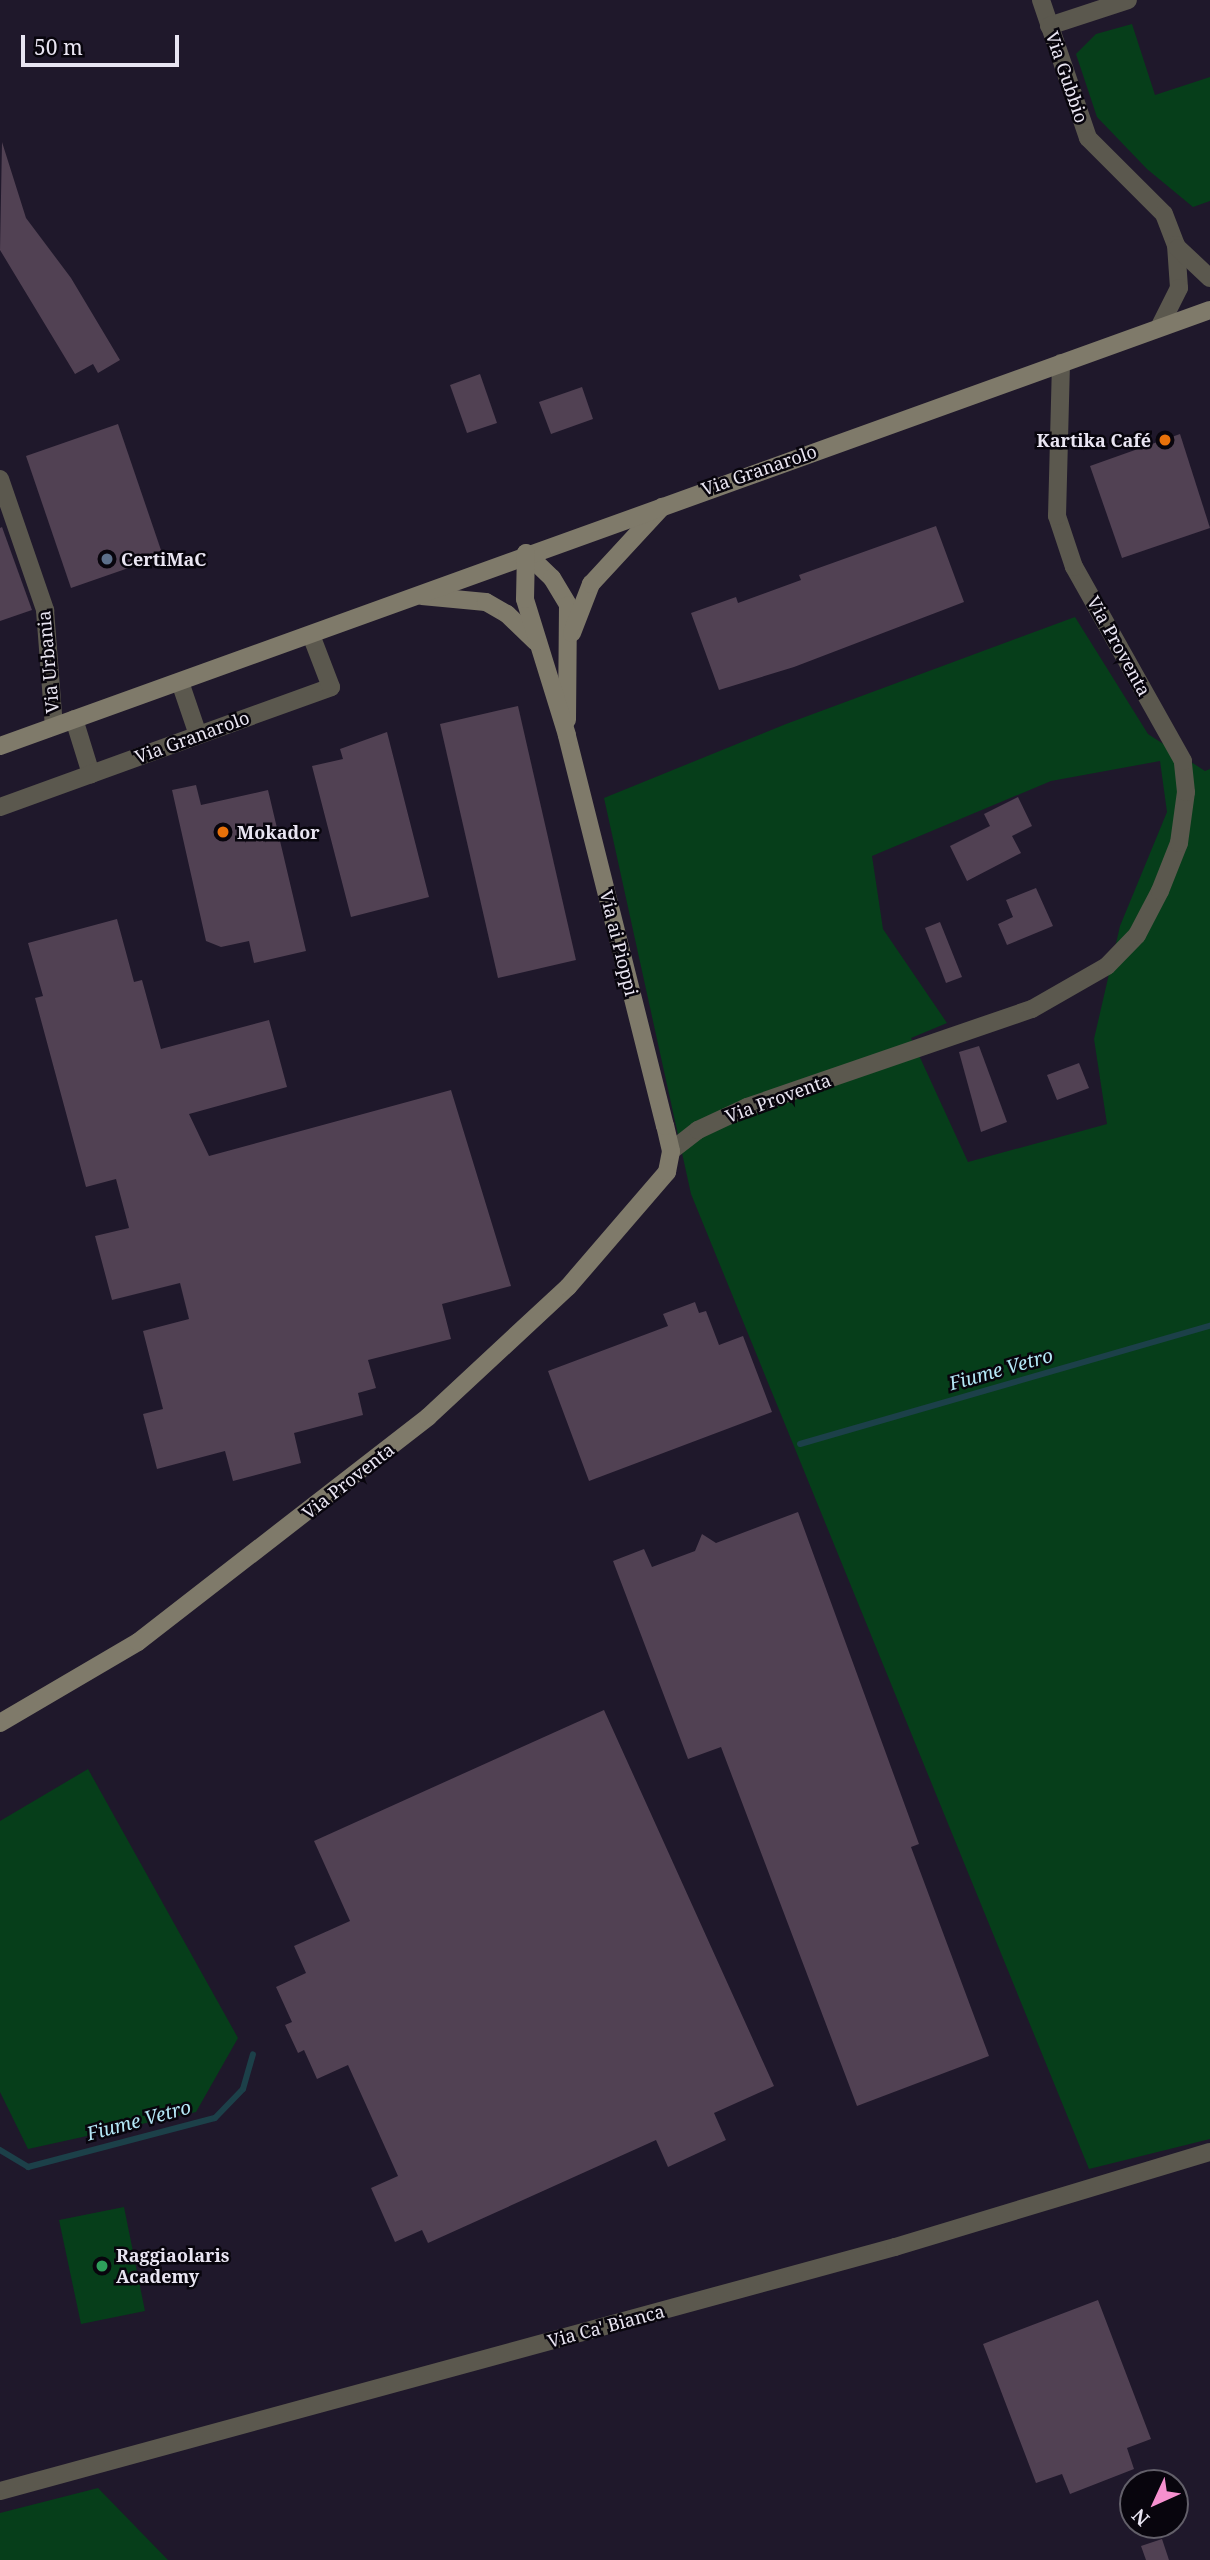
<!DOCTYPE html>
<meta charset="utf-8">
<style>
body{margin:0}
#map{position:relative;width:1210px;height:2560px;overflow:hidden;background:#1f182b;font-family:"Noto Serif",serif}
div>[style]{position:absolute}
[style*='--x']{left:calc(var(--x)*1px);top:calc(var(--y)*1px);width:calc(var(--w)*1px);rotate:calc(var(--a)*1deg)}
.green>*{inset:0;background:#063e1a}
.stream>*{height:6px;margin:-3px;padding:0 3px;transform-origin:3px;border-radius:3px;background:#1c4049}
.building>*{inset:0;background:#514153}
.street>*{height:18px;margin:-9px;padding:0 9px;transform-origin:9px;border-radius:9px;background:#5b584e}
.secondary>*{height:18px;margin:-9px;padding:0 9px;transform-origin:9px;border-radius:9px;background:#7f7a6a}
.dots>*{width:19px;height:19px;translate:-50% -50%;box-sizing:border-box;border:4px solid #08050d;border-radius:50%}
span{translate:-50% -50%;white-space:nowrap;text-align:center;line-height:1.15;-webkit-text-stroke:5px #08050d;paint-order:stroke}
.street-label{font-size:18px;color:#e9e5f2}
.poi-label{font-size:18px;color:#e9e5f2;font-weight:700}
.right{translate:-100% -50%;text-align:right}
.left{translate:0 -50%;text-align:left}
.water-label{font-size:19px;color:#b4e7f6;font-style:italic}
.north{position:absolute;left:1119px;top:2469px;width:70px;height:70px;box-sizing:border-box;background:#08050d;border:2px solid #625f69;border-radius:50%;rotate:225deg;font-size:19px;font-weight:700;line-height:28px;text-align:center;color:#e9e5f2}
.north::after{content:'';display:block;margin:auto;width:24px;height:32px;background:#f690cf;clip-path:polygon(50% 0,100% 100%,50% 72%,0 100%)}
.scale{position:absolute;left:21px;top:35px;width:158px;height:32px;box-sizing:border-box;border:4px solid #e9e5f2;border-top:0;padding-left:9px;font-size:21px;line-height:24px;white-space:nowrap;color:#e9e5f2;-webkit-text-stroke:5px #08050d;paint-order:stroke}
</style>
<div id="map">
<div class="green">
<i style="clip-path:polygon(1132px 24px,1155px 95px,1210px 77px,1210px 201px,1193px 207px,1147px 169px,1097px 117px,1076px 54px,1096px 34px)"></i>
<i style="clip-path:polygon(evenodd,1075px 617px,1148px 734px,1205px 771px,1210px 769px,1210px 2139px,1089px 2169px,691px 1194px,604px 798px,786px 724px,1075px 617px,1160px 761px,1167px 812px,1120px 926px,1094px 1039px,1107px 1124px,968px 1162px,911px 1038px,947px 1023px,883px 929px,872px 856px,1051px 781px,1160px 761px)"></i>
<i style="clip-path:polygon(88px 1769px,238px 2038px,196px 2112px,28px 2149px,0 2092px,0 1821px)"></i>
<i style="clip-path:polygon(124px 2207px,145px 2311px,81px 2324px,59px 2220px)"></i>
<i style="clip-path:polygon(98px 2488px,168px 2560px,0 2560px,0 2513px)"></i>
</div>
<div class="stream">
<i style="--x:800;--y:1444;--w:427;--a:-16.1"></i>
<i style="--x:0;--y:2150;--w:33;--a:31"></i>
<i style="--x:28;--y:2167;--w:193;--a:-14.7"></i>
<i style="--x:215;--y:2118;--w:40;--a:-46"></i>
<i style="--x:243;--y:2089;--w:36;--a:-74"></i>
</div>
<div class="building">
<i style="clip-path:polygon(2px 142px,26px 218px,71px 278px,120px 360px,98px 373px,93px 364px,75px 374px,0 250px)"></i>
<i style="clip-path:polygon(480px 374px,497px 423px,467px 433px,450px 385px)"></i>
<i style="clip-path:polygon(582px 387px,593px 419px,551px 434px,539px 402px)"></i>
<i style="clip-path:polygon(118px 424px,163px 556px,71px 588px,26px 456px)"></i>
<i style="clip-path:polygon(1180px 434px,1210px 528px,1122px 558px,1090px 466px)"></i>
<i style="clip-path:polygon(936px 526px,964px 602px,794px 667px,719px 690px,691px 613px,736px 597px,738px 603px,801px 580px,799px 575px)"></i>
<i style="clip-path:polygon(2px 527px,32px 610px,0 621px,0 528px)"></i>
<i style="clip-path:polygon(518px 706px,576px 960px,498px 978px,440px 724px)"></i>
<i style="clip-path:polygon(387px 732px,429px 897px,351px 917px,312px 766px,343px 759px,340px 749px)"></i>
<i style="clip-path:polygon(196px 785px,201px 805px,268px 790px,306px 951px,254px 963px,249px 941px,221px 947px,206px 941px,172px 790px)"></i>
<i style="clip-path:polygon(1018px 797px,1032px 826px,1012px 836px,1021px 853px,967px 881px,950px 846px,990px 826px,984px 814px)"></i>
<i style="clip-path:polygon(1036px 888px,1053px 926px,1007px 945px,998px 924px,1013px 917px,1006px 900px)"></i>
<i style="clip-path:polygon(117px 919px,134px 982px,142px 980px,161px 1049px,269px 1020px,287px 1087px,189px 1114px,209px 1156px,451px 1090px,511px 1286px,442px 1304px,451px 1339px,368px 1360px,376px 1388px,358px 1393px,363px 1415px,294px 1433px,301px 1463px,233px 1481px,225px 1451px,157px 1469px,143px 1414px,163px 1409px,143px 1331px,189px 1319px,180px 1283px,112px 1300px,95px 1236px,129px 1228px,116px 1179px,86px 1187px,35px 998px,43px 996px,28px 943px)"></i>
<i style="clip-path:polygon(940px 922px,962px 977px,946px 983px,925px 928px)"></i>
<i style="clip-path:polygon(979px 1046px,1007px 1122px,981px 1132px,959px 1052px)"></i>
<i style="clip-path:polygon(1079px 1063px,1089px 1088px,1057px 1100px,1047px 1075px)"></i>
<i style="clip-path:polygon(695px 1302px,699px 1313px,706px 1311px,719px 1345px,743px 1336px,772px 1412px,589px 1481px,548px 1371px,668px 1326px,663px 1314px)"></i>
<i style="clip-path:polygon(798px 1512px,919px 1844px,911px 1847px,989px 2056px,857px 2106px,721px 1747px,688px 1759px,613px 1561px,644px 1549px,652px 1567px,695px 1551px,702px 1534px,716px 1543px)"></i>
<i style="clip-path:polygon(604px 1710px,774px 2086px,714px 2113px,726px 2140px,668px 2167px,656px 2140px,428px 2243px,422px 2230px,395px 2242px,371px 2188px,398px 2176px,348px 2065px,317px 2079px,304px 2050px,298px 2053px,285px 2025px,292px 2022px,276px 1987px,306px 1973px,294px 1946px,350px 1921px,314px 1841px)"></i>
<i style="clip-path:polygon(1098px 2300px,1151px 2439px,1127px 2448px,1134px 2469px,1070px 2494px,1062px 2474px,1036px 2483px,983px 2344px)"></i>
<i style="clip-path:polygon(1162px 2539px,1169px 2560px,1146px 2560px,1141px 2546px)"></i>
</div>
<div class="street">
<i style="--x:1041;--y:0;--w:146;--a:71.2"></i>
<i style="--x:1088;--y:138;--w:107;--a:45"></i>
<i style="--x:1164;--y:214;--w:33;--a:69"></i>
<i style="--x:1176;--y:245;--w:43;--a:86"></i>
<i style="--x:1179;--y:288;--w:42;--a:116.6"></i>
<i style="--x:1049;--y:26;--w:83;--a:-18.2"></i>
<i style="--x:1178;--y:248;--w:44;--a:43.2"></i>
<i style="--x:0;--y:479;--w:139;--a:71"></i>
<i style="--x:45;--y:610;--w:116;--a:85.6"></i>
<i style="--x:180;--y:682;--w:56;--a:71.2"></i>
<i style="--x:74;--y:719;--w:58;--a:72.8"></i>
<i style="--x:0;--y:807;--w:352;--a:-19.9"></i>
<i style="--x:331;--y:687;--w:56;--a:-111"></i>
<i style="--x:671;--y:1151;--w:34;--a:-38"></i>
<i style="--x:698;--y:1130;--w:54;--a:-25.1"></i>
<i style="--x:747;--y:1107;--w:301;--a:-19"></i>
<i style="--x:1032;--y:1009;--w:86;--a:-29.8"></i>
<i style="--x:1107;--y:966;--w:43;--a:-45.9"></i>
<i style="--x:1137;--y:935;--w:50;--a:-62.4"></i>
<i style="--x:1160;--y:891;--w:52;--a:-68.4"></i>
<i style="--x:1179;--y:843;--w:51;--a:-82.2"></i>
<i style="--x:1186;--y:792;--w:31;--a:-96"></i>
<i style="--x:1183;--y:761;--w:223;--a:-119.3"></i>
<i style="--x:1074;--y:567;--w:54;--a:-108.4"></i>
<i style="--x:1057;--y:516;--w:153;--a:-88.5"></i>
<i style="--x:0;--y:2491;--w:928;--a:-15.25"></i>
<i style="--x:895;--y:2247;--w:329;--a:-16.8"></i>
</div>
<div class="secondary">
<i style="--x:526;--y:553;--w:36;--a:44"></i>
<i style="--x:552;--y:578;--w:31;--a:59"></i>
<i style="--x:568;--y:605;--w:115;--a:90.5"></i>
<i style="--x:422;--y:596;--w:64;--a:5.4"></i>
<i style="--x:486;--y:602;--w:24;--a:30"></i>
<i style="--x:507;--y:614;--w:40;--a:44"></i>
<i style="--x:572;--y:633;--w:53;--a:-68.8"></i>
<i style="--x:591;--y:584;--w:105;--a:-47.3"></i>
<i style="--x:0;--y:746;--w:1286;--a:-19.82"></i>
<i style="--x:0;--y:1723;--w:160;--a:-30.4"></i>
<i style="--x:138;--y:1642;--w:367;--a:-37.8"></i>
<i style="--x:428;--y:1417;--w:191;--a:-42.9"></i>
<i style="--x:568;--y:1287;--w:152;--a:-49.3"></i>
<i style="--x:667;--y:1172;--w:21;--a:-79"></i>
<i style="--x:671;--y:1151;--w:26;--a:-103"></i>
<i style="--x:665;--y:1126;--w:403;--a:-104.1"></i>
<i style="--x:567;--y:735;--w:142;--a:-107.2"></i>
<i style="--x:525;--y:599;--w:46;--a:-88.8"></i>
</div>
<div class="dots">
<i style="left:1165px;top:440px;background:#e8710a"></i>
<i style="left:107px;top:559px;background:#5c6f8a"></i>
<i style="left:223px;top:832px;background:#e8710a"></i>
<i style="left:102px;top:2266px;background:#2e9e5b"></i>
</div>
<div class="street-label">
<span style="left:1067px;top:77px;rotate:71deg">Via Gubbio</span>
<span style="left:759px;top:470px;rotate:-19deg">Via Granarolo</span>
<span style="left:1119px;top:646px;rotate:61deg">Via Proventa</span>
<span style="left:48px;top:662px;rotate:-95deg">Via Urbania</span>
<span style="left:192px;top:737px;rotate:-20deg">Via Granarolo</span>
<span style="left:619px;top:943px;rotate:76deg">Via ai Pioppi</span>
<span style="left:778px;top:1098px;rotate:-20deg">Via Proventa</span>
<span style="left:348px;top:1481px;rotate:-38deg">Via Proventa</span>
<span style="left:606px;top:2326px;rotate:-15deg">Via Ca' Bianca</span>
</div>
<div class="poi-label">
<span class="right" style="left:1151px;top:440px">Kartika Café</span>
<span class="left" style="left:121px;top:559px">CertiMaC</span>
<span class="left" style="left:237px;top:832px">Mokador</span>
<span class="left" style="left:116px;top:2266px">Raggiaolaris<br>Academy</span>
</div>
<div class="water-label">
<span style="left:1001px;top:1370px;rotate:-16deg">Fiume Vetro</span>
<span style="left:139px;top:2121px;rotate:-15deg">Fiume Vetro</span>
</div>
<div class="north">N</div>
<div class="scale">50 m</div>
</div>
